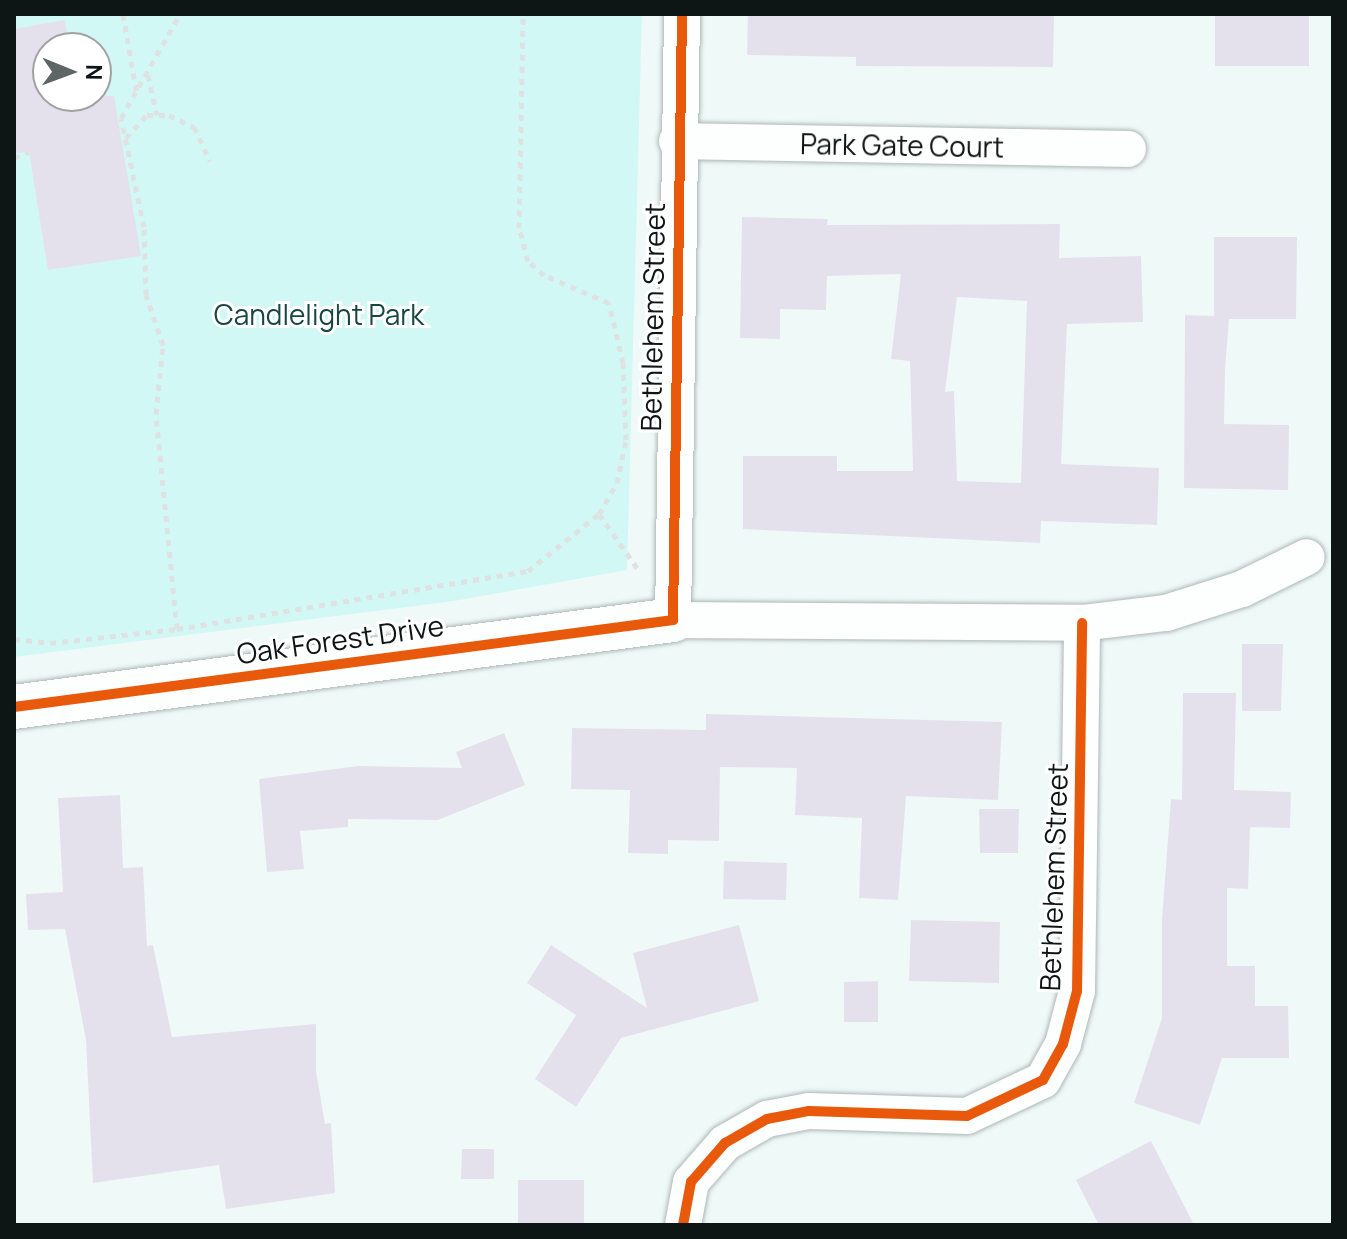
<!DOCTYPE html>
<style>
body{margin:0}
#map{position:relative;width:1347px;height:1239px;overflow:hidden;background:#effaf8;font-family:Manrope,sans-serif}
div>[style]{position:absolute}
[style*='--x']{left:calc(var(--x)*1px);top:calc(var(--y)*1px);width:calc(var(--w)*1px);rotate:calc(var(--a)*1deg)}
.green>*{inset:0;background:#d2f8f5}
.building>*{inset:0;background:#e5e1ec}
.path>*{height:5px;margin-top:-2.5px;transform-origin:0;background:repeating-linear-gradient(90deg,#dfe2e2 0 6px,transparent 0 12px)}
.roads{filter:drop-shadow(0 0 2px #aeb7b5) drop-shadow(0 0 2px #aeb7b5)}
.street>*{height:36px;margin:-18px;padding:0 18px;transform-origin:18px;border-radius:18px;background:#fdfefe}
.secondary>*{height:44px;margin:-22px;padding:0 22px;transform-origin:22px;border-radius:22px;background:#fdfefe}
.cycleway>*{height:10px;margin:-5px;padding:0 5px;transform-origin:5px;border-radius:5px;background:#e8590c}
span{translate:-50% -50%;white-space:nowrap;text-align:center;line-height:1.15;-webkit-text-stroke:6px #fff;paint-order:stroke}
.street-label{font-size:28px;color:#0e1615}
.park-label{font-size:28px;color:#174643}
.frame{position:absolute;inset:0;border:16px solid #0e1615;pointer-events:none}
.north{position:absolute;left:32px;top:32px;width:80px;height:80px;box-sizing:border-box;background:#fff;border:2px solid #9fa2a1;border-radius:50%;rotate:91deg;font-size:22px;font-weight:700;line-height:32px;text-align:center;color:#0e1615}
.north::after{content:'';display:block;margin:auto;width:28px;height:36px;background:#5d6664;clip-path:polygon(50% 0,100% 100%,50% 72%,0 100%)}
</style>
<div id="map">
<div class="green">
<i style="clip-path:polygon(evenodd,14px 14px,642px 14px,627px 570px,454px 601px,14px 657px,14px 14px,48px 48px,96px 48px,96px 96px,48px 96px,48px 48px)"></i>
</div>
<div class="building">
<i style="clip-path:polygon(748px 14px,1054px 14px,1053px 67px,856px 66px,856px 57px,747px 55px)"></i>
<i style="clip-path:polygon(1215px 14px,1309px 14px,1309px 66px,1215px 66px)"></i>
<i style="clip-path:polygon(65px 20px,69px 47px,79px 48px,48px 48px,48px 96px,114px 96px,141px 256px,48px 270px,29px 152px,14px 153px,14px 29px)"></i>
<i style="clip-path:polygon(evenodd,742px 217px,828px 219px,827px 225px,1060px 224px,1059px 258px,1141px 256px,1143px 322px,1067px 324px,1061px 464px,1159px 468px,1157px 525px,1041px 521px,1040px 543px,743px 529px,743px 456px,837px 456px,837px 471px,913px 471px,910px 361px,891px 359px,901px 274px,827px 276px,826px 310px,780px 309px,780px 339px,740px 338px,742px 217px,957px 297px,1027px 301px,1021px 483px,957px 481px,954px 391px,945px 392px,957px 297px)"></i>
<i style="clip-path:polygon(1214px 237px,1297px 237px,1296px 319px,1229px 319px,1225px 369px,1224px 424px,1289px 425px,1288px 490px,1184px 488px,1185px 315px,1214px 316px)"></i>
<i style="clip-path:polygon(1242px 644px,1283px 644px,1281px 711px,1242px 711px)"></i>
<i style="clip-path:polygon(1183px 693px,1236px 693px,1234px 790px,1291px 792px,1290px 828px,1250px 827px,1248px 889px,1227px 888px,1227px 966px,1255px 966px,1255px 1006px,1288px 1006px,1289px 1058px,1222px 1058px,1200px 1125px,1134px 1103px,1162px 1018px,1162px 919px,1171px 799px,1182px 800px)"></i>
<i style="clip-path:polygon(706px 714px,1002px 722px,998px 800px,906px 796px,898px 900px,859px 898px,862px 818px,795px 815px,797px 768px,720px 767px,719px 841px,668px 840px,668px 854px,628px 853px,630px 790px,571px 789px,572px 728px,706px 730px)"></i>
<i style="clip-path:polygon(504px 733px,525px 785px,438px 820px,348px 819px,348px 827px,300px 831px,304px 869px,267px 872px,259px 779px,358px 766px,462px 768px,456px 752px)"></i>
<i style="clip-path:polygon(120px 795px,123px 868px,143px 867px,147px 946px,153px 945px,172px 1037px,316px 1024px,316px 1071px,325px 1124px,331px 1123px,335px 1193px,226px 1209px,219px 1165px,93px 1183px,86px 1040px,65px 929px,28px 930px,26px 894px,63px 892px,58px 798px)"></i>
<i style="clip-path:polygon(979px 809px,1019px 809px,1018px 853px,980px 853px)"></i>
<i style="clip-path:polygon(724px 861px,787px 863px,786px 900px,723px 899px)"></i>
<i style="clip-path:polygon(911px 920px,1000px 922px,999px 983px,909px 981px)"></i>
<i style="clip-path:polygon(739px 925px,759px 1001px,621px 1038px,576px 1107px,535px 1079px,576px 1015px,527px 983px,551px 945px,647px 1008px,633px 953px)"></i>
<i style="clip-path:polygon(878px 981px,878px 1022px,844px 1022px,844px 982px)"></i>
<i style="clip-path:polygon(1151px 1141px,1194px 1225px,1099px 1225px,1076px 1180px)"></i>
<i style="clip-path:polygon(462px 1149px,494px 1149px,494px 1179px,461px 1179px)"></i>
<i style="clip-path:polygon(518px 1180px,584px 1180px,584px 1225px,518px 1225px)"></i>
</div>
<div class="path">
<i style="--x:123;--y:14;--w:82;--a:80.2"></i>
<i style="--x:148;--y:75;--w:41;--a:77.3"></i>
<i style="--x:126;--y:138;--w:31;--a:-48"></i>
<i style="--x:147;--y:115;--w:22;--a:0"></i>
<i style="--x:169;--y:115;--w:28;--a:26"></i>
<i style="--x:194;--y:127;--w:38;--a:65"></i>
<i style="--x:14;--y:158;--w:16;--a:-22"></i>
<i style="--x:599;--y:514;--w:67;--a:54.7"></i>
<i style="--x:177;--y:629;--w:216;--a:-95.6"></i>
<i style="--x:156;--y:414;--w:69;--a:-84.2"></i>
<i style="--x:163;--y:345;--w:53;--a:-108.8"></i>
<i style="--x:146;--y:295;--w:68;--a:-91.7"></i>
<i style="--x:144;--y:227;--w:111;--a:-101.9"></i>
<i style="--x:121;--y:118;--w:120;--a:-60.4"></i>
<i style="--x:14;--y:639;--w:36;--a:6"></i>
<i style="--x:50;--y:643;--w:128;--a:-6.3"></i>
<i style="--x:177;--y:629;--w:356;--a:-9.4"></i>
<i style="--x:528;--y:571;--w:91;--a:-38.8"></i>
<i style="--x:599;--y:514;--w:36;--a:-60"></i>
<i style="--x:617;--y:483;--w:44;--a:-78.2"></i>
<i style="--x:626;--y:440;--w:77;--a:-92.2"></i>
<i style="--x:623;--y:363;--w:62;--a:-103.1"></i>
<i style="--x:609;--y:303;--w:71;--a:-156.7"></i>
<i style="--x:544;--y:275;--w:21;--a:-139"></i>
<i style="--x:528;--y:261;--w:34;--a:-105"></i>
<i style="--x:519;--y:228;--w:214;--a:-88.9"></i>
</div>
<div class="roads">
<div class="street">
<i style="--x:682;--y:14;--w:606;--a:90.85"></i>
<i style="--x:673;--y:620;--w:409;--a:0.4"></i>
<i style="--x:1082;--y:623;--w:85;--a:-6.8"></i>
<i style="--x:1166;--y:613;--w:80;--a:-17.5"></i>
<i style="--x:1242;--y:589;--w:72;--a:-26.2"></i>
<i style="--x:677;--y:141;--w:451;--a:1"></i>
<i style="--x:683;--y:1225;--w:44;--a:-79.5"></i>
<i style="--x:691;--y:1182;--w:52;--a:-48.9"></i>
<i style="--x:725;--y:1143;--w:48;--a:-29.7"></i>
<i style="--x:767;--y:1119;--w:43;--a:-10.8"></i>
<i style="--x:809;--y:1111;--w:158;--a:1.8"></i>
<i style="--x:967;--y:1116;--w:84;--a:-25.3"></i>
<i style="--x:1043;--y:1080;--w:41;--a:-60.9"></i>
<i style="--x:1063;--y:1044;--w:55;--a:-75.2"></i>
<i style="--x:1077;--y:991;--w:368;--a:-89.2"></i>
</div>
<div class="secondary">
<i style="--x:14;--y:707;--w:665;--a:-7.52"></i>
</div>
</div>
<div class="cycleway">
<i style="--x:14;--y:707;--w:665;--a:-7.52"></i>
<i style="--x:673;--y:620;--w:606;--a:-89.15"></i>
<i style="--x:683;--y:1225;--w:44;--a:-79.5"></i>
<i style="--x:691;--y:1182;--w:52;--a:-48.9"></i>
<i style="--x:725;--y:1143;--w:48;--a:-29.7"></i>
<i style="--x:767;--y:1119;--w:43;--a:-10.8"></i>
<i style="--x:809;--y:1111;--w:158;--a:1.8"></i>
<i style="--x:967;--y:1116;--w:84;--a:-25.3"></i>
<i style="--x:1043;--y:1080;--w:41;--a:-60.9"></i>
<i style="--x:1063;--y:1044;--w:55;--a:-75.2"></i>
<i style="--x:1077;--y:991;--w:368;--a:-89.2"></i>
</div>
<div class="street-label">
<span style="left:902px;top:145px;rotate:1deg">Park Gate Court</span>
<span style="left:652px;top:317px;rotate:-89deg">Bethlehem Street</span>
<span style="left:340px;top:639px;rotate:-8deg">Oak Forest Drive</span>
<span style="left:1053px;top:877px;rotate:-88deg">Bethlehem Street</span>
</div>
<div class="park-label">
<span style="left:319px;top:314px">Candlelight Park</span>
</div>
<div class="frame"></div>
<div class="north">N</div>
</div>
